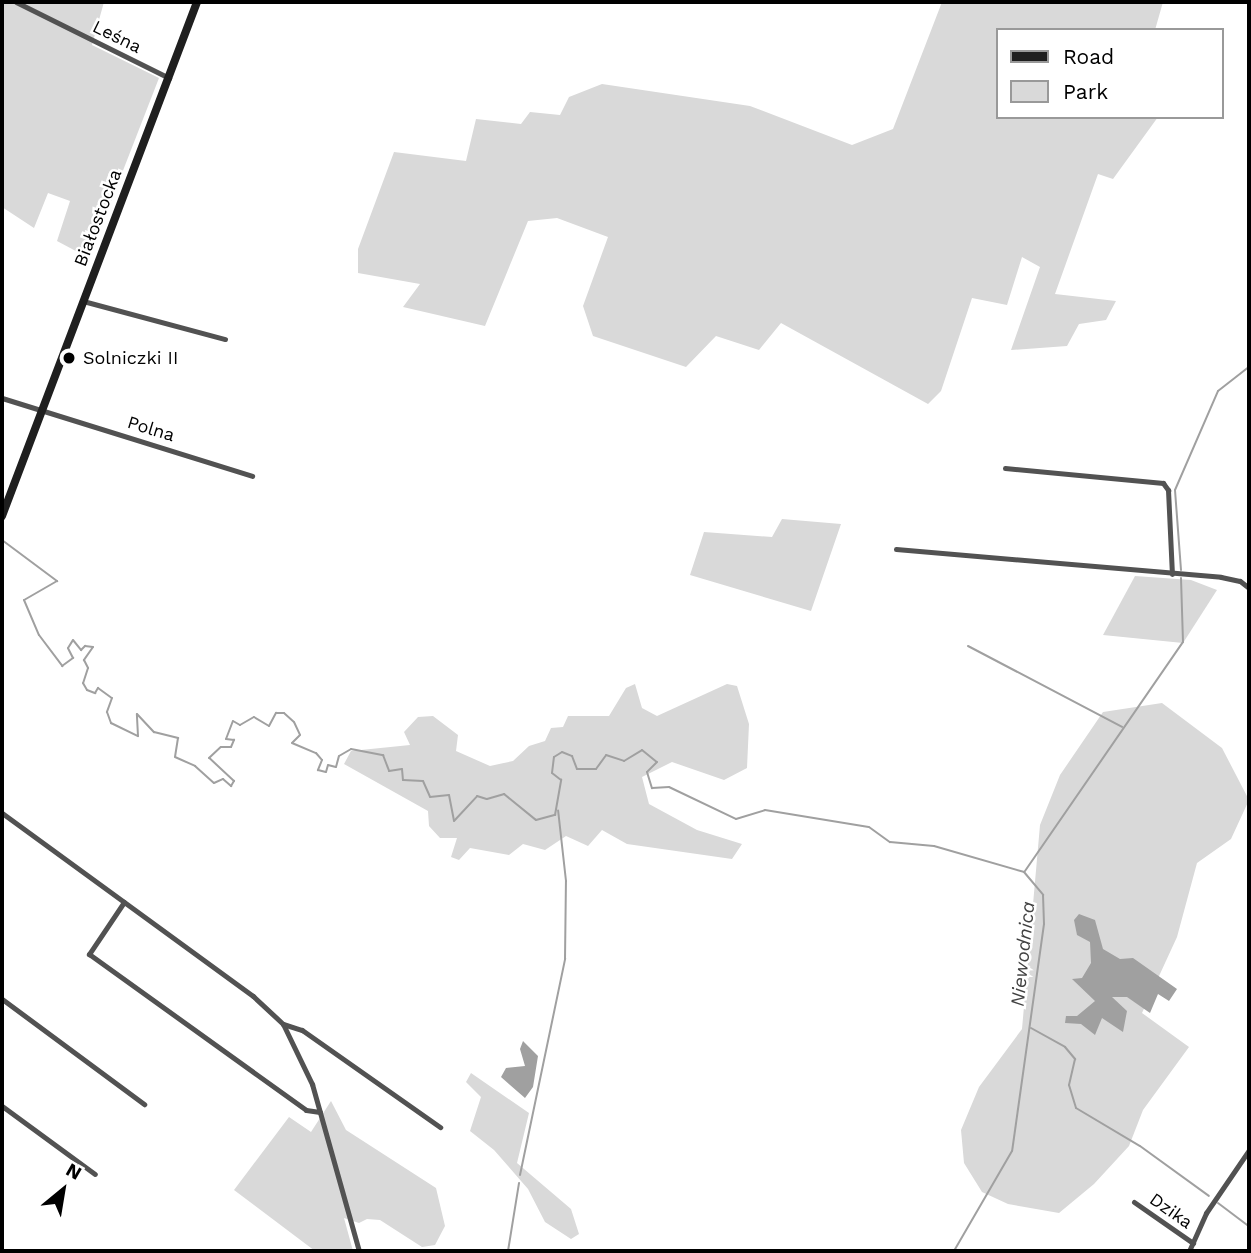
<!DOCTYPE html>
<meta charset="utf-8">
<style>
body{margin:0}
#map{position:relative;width:1251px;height:1253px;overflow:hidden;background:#fff;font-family:"Work Sans",sans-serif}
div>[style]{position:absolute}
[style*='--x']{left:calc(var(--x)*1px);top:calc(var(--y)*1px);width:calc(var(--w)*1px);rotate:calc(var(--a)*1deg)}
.green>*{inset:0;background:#d9d9d9}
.water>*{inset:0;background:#a0a0a0}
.stream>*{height:2px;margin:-1px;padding:0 1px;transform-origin:1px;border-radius:1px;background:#a0a0a0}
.street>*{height:5px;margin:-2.5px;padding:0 2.5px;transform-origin:2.5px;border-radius:2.5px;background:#525252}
.secondary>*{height:8px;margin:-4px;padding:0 4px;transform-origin:4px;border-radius:4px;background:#1f1f1f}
.dots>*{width:19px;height:19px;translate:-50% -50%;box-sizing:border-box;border:4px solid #fff;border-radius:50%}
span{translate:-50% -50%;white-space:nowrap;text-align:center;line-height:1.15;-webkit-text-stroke:5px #fff;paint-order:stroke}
.street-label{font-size:18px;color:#000}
.poi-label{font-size:18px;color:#000}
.left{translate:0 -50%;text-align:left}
.water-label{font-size:19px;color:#414141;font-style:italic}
.frame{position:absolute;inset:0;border:4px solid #000;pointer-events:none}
.legend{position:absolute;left:996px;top:28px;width:228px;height:91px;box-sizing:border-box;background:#fff;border:2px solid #999;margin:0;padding:9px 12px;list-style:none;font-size:21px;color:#000}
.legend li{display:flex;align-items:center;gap:14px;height:35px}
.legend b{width:35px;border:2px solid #999}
.north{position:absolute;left:28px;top:1155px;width:70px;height:70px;-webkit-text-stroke:5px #fff;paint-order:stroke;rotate:30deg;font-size:19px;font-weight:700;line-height:28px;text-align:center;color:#000}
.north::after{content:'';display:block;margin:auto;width:24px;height:32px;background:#000;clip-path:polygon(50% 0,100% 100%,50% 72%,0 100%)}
</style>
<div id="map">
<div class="green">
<i style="clip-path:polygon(2px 2px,104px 2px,92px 45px,159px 78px,89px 258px,57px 241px,70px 201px,48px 193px,34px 228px,2px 207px)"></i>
<i style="clip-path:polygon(942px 2px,1163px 2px,1155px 30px,997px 30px,997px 117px,1158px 117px,1113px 179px,1098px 174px,1055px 294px,1116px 301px,1106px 320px,1079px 324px,1067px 346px,1011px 350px,1040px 267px,1022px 257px,1007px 305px,972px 298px,941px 391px,928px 404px,781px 323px,759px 350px,716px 336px,686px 367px,593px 336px,583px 306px,608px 237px,557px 218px,528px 221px,485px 326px,403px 307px,420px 284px,358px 273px,358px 249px,394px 152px,466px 161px,476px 119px,521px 124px,530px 112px,560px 115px,569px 97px,602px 84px,750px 106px,852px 145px,893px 129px)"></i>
<i style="clip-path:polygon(782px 519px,841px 524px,811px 611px,690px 575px,704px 532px,772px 537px)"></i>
<i style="clip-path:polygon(1135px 576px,1191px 580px,1217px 590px,1183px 643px,1103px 635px)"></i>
<i style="clip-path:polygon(635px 684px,642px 708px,657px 716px,727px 684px,737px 686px,749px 724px,747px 768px,724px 780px,672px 762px,642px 777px,649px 804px,697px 830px,742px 844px,732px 859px,627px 844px,602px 830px,588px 846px,566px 836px,545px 850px,523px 844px,509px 855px,470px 848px,459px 860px,451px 857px,457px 838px,440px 838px,429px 826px,428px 811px,344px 764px,351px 751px,410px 745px,404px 732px,418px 717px,433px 716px,458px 735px,456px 751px,490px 766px,513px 761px,529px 746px,545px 741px,551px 728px,563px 727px,568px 716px,609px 716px,626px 688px)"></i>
<i style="clip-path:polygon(1162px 703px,1222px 748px,1249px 800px,1231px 839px,1197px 863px,1177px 937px,1142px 1013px,1189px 1047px,1143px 1110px,1129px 1146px,1094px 1184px,1059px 1213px,1008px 1204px,982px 1192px,964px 1163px,961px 1130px,979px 1087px,1022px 1029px,1040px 825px,1060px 775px,1103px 712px)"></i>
<i style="clip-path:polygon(471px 1073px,529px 1113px,517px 1163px,571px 1209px,579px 1234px,571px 1239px,545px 1222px,528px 1189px,494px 1150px,470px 1131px,481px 1097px,466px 1082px)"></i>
<i style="clip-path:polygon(331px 1101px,346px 1130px,436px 1188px,445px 1226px,435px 1245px,422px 1247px,380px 1220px,367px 1219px,359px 1223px,344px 1218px,353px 1251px,315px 1251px,234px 1190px,289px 1117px,311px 1132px)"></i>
</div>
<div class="water">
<i style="clip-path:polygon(1079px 914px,1095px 920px,1103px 949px,1120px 959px,1133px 958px,1177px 989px,1169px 1001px,1158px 994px,1150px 1013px,1127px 997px,1112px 997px,1127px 1011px,1123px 1032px,1102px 1018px,1095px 1035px,1081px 1024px,1065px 1023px,1066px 1016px,1077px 1016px,1095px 1001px,1072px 979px,1082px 978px,1091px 963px,1090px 942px,1077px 935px,1074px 920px)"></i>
<i style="clip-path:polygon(523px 1041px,538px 1056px,533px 1087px,525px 1098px,501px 1077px,506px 1068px,525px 1066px,520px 1049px)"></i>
</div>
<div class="stream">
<i style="--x:2;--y:540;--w:69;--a:36.7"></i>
<i style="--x:57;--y:581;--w:38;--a:150"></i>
<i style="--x:24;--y:600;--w:38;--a:67"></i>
<i style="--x:39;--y:635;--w:39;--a:53"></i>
<i style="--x:62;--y:666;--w:14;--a:-36"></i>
<i style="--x:73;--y:658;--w:11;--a:-117"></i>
<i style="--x:68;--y:648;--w:9;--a:-58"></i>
<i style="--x:73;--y:640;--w:13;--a:51"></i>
<i style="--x:81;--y:650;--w:6;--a:-45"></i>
<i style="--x:85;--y:646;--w:8;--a:7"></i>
<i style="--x:93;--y:647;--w:16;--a:125"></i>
<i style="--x:84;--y:660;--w:9;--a:63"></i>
<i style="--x:88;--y:668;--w:16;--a:108"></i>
<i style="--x:83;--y:683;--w:8;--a:60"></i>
<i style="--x:87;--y:690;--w:9;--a:21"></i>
<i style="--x:95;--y:693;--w:6;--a:-59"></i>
<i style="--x:98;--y:688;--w:17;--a:36"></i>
<i style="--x:112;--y:698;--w:15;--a:110"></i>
<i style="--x:107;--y:712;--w:12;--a:70"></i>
<i style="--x:111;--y:723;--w:30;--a:26"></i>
<i style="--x:138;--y:736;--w:22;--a:-93"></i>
<i style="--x:137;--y:714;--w:25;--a:47"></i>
<i style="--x:154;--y:732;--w:25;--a:14"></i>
<i style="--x:178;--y:738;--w:19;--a:99"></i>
<i style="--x:175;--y:757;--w:22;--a:24"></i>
<i style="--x:195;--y:766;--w:25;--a:42"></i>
<i style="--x:214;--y:783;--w:10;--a:-24"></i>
<i style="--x:223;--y:779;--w:11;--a:41"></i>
<i style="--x:231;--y:786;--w:6;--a:-59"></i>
<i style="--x:234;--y:781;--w:34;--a:-137"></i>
<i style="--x:209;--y:758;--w:16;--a:-43"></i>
<i style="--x:221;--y:747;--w:10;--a:0"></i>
<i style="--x:231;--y:747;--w:8;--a:-67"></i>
<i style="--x:234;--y:740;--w:8;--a:-173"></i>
<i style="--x:226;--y:739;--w:19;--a:-69"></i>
<i style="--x:233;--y:721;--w:8;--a:30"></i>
<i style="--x:240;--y:725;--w:16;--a:-30"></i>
<i style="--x:254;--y:717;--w:17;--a:31"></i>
<i style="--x:269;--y:726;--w:15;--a:-62"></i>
<i style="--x:276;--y:713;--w:8;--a:0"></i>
<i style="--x:284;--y:713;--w:13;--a:42"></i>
<i style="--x:294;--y:722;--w:14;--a:65"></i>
<i style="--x:300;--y:735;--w:11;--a:135"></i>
<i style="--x:292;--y:743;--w:26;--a:23"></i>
<i style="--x:316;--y:753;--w:9;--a:49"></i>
<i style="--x:322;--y:760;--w:11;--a:112"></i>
<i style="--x:318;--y:770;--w:8;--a:14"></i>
<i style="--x:326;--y:772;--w:7;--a:-74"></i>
<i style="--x:328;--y:765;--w:8;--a:14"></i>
<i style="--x:336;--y:767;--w:11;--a:-75"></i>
<i style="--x:339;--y:756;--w:14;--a:-30"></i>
<i style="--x:351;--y:749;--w:33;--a:11"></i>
<i style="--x:383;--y:755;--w:17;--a:69"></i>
<i style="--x:389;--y:771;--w:13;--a:-9"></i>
<i style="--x:402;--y:769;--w:11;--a:85"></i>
<i style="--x:403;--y:780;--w:20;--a:3"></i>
<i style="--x:423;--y:781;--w:17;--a:66"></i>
<i style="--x:430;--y:797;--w:19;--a:-6"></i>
<i style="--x:449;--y:795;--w:26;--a:79"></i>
<i style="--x:454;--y:821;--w:34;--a:-47"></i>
<i style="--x:477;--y:796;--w:10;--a:17"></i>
<i style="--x:487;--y:799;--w:18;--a:-16"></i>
<i style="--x:504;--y:794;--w:41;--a:39.1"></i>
<i style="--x:536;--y:820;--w:20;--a:-15"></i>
<i style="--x:555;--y:815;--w:36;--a:-80"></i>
<i style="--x:561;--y:780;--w:11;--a:-142"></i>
<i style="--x:552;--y:773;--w:16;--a:-83"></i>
<i style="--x:554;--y:757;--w:9;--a:-32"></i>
<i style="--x:562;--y:752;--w:11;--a:22"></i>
<i style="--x:572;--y:756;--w:14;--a:69"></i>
<i style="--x:577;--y:769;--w:19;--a:0"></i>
<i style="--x:596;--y:769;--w:17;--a:-54"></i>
<i style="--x:606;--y:755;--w:19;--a:18"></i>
<i style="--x:624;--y:761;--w:21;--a:-31"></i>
<i style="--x:642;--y:750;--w:19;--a:39"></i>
<i style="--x:657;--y:762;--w:14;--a:135"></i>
<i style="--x:647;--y:772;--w:17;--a:73"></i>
<i style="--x:652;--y:788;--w:17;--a:-3"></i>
<i style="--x:669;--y:787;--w:74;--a:25.5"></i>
<i style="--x:736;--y:819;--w:30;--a:-17"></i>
<i style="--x:765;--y:810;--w:105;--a:9.3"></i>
<i style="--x:869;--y:827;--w:26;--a:36"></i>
<i style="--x:890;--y:842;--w:44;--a:5.2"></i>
<i style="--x:934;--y:846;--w:94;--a:16.1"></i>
<i style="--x:1024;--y:872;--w:30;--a:50"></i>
<i style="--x:1043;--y:895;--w:29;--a:88"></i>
<i style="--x:1044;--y:924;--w:229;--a:98"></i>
<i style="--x:1012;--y:1151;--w:116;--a:120.1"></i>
<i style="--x:1181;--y:570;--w:80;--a:-94.3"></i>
<i style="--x:1175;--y:490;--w:108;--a:-66.5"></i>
<i style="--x:1218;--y:391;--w:39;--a:-38"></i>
<i style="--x:968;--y:646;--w:174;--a:27.7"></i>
<i style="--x:1025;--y:871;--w:278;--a:-55.4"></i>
<i style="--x:1183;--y:642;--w:64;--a:-91.8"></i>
<i style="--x:1031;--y:1028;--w:39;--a:29"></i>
<i style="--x:1065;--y:1047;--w:16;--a:50"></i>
<i style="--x:1075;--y:1059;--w:27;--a:103"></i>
<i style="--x:1069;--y:1085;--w:24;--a:73"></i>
<i style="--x:1076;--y:1108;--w:74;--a:30.7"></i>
<i style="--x:1140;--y:1146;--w:85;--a:35.9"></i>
<i style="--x:520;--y:1175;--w:221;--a:-78.2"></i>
<i style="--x:565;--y:959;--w:78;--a:-89.3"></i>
<i style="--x:566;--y:881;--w:71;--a:-96.4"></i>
<i style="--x:1218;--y:1203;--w:39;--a:37"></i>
<i style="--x:508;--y:1251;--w:69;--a:-80.8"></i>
</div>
<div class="street">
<i style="--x:16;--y:2;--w:171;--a:26.4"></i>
<i style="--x:83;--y:301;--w:147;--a:15"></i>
<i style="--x:2;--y:398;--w:262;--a:17.3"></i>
<i style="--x:1005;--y:468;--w:159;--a:5.4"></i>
<i style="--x:1163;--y:483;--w:9;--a:54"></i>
<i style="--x:1168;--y:490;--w:84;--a:87.3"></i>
<i style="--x:896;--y:549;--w:326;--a:4.9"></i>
<i style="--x:1221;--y:577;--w:19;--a:12"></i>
<i style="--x:1240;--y:581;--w:11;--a:38"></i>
<i style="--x:2;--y:813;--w:311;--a:36.1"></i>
<i style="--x:253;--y:996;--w:41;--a:43"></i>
<i style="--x:283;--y:1024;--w:67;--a:64.2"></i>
<i style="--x:312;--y:1084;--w:173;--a:74.3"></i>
<i style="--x:124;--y:902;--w:63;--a:123.9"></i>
<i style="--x:89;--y:954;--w:267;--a:35.7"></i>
<i style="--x:306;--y:1110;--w:14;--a:8"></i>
<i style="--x:2;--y:999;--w:177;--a:36.5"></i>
<i style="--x:283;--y:1024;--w:20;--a:18"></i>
<i style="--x:302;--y:1030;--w:169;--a:35.1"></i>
<i style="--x:2;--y:1106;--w:115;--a:36.2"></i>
<i style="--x:1134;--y:1202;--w:72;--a:34.8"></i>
<i style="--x:1189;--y:1251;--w:42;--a:-65.9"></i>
<i style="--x:1206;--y:1213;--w:76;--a:-55.7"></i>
</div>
<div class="secondary">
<i style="--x:2;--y:516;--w:550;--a:-69.22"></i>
</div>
<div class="dots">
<i style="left:69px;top:358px;background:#000"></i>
</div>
<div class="street-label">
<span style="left:117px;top:37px;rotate:26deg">Leśna</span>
<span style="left:98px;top:218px;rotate:-69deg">Białostocka</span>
<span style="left:151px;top:429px;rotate:17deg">Polna</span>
<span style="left:1171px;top:1211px;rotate:35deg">Dzika</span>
</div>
<div class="poi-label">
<span class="left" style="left:83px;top:358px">Solniczki II</span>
</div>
<div class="water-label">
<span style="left:1023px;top:954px;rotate:-84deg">Niewodnica</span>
</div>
<div class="frame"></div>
<ul class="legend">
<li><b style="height:9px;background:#1f1f1f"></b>Road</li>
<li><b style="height:19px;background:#d9d9d9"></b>Park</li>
</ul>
<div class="north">N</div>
</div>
